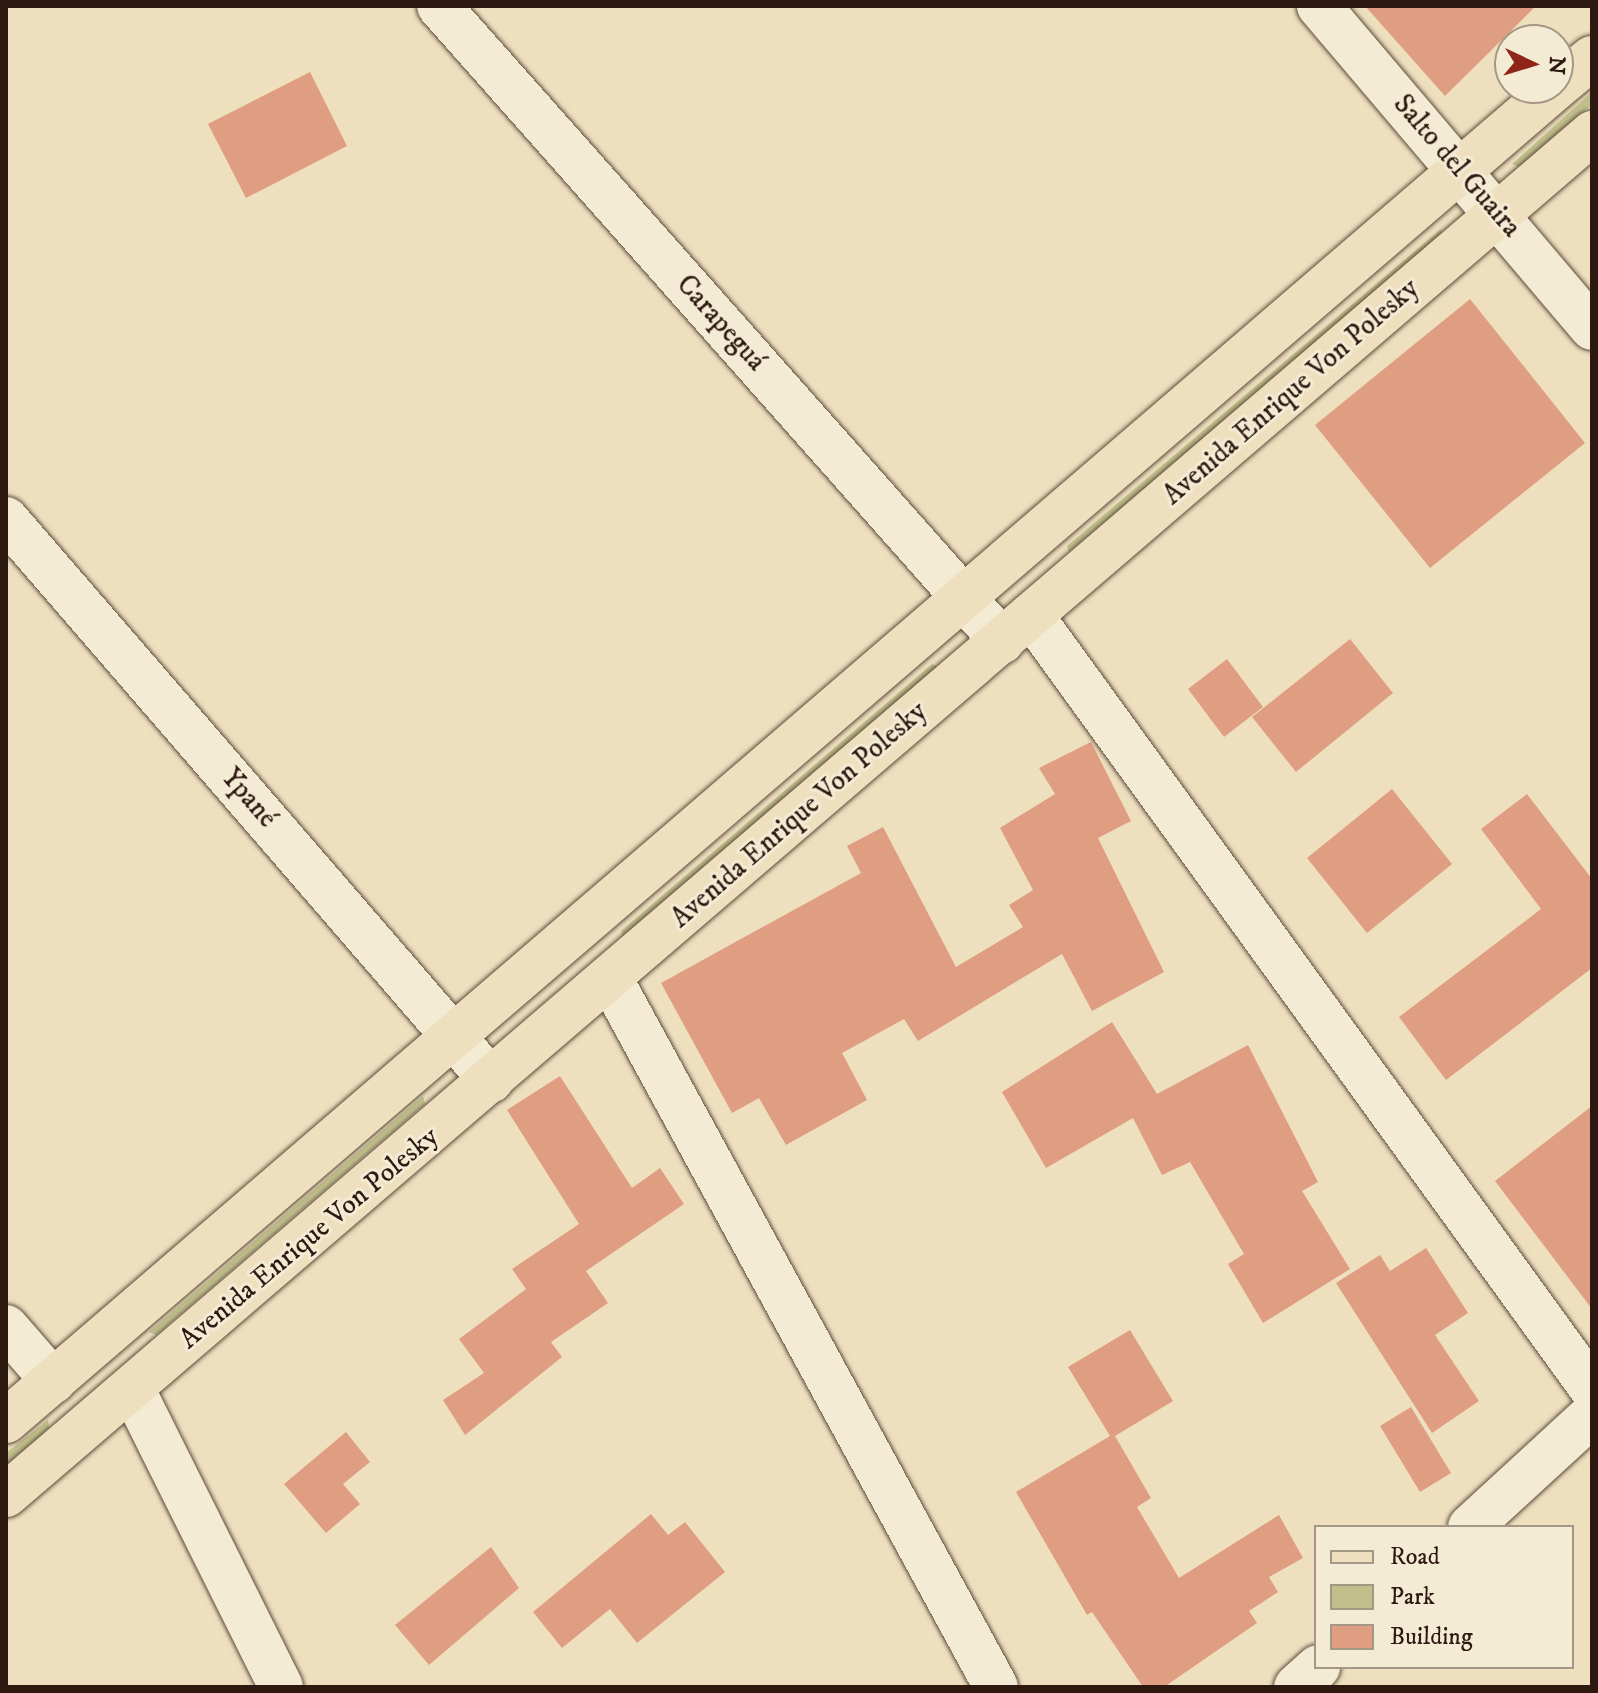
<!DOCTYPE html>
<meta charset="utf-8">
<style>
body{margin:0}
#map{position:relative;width:1598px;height:1693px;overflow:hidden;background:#eee0bf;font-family:"IM FELL DW Pica",serif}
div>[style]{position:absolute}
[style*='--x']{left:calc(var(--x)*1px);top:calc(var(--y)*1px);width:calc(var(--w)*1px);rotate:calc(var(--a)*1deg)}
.green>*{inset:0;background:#c1c08c}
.building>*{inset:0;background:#df9e81}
.roads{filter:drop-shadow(0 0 2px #5d4b3c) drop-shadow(0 0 2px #5d4b3c)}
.minor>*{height:44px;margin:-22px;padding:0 22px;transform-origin:22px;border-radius:22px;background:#f4ebd5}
.major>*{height:44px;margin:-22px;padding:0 22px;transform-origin:22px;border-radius:22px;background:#eee0bf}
span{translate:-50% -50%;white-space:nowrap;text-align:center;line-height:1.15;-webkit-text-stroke:6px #f4ebd5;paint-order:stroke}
.street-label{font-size:28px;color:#2d1910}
.frame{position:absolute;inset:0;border:8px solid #2d1910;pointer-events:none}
.legend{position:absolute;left:1314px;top:1525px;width:260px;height:144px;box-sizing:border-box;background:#f4ebd5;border:2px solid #a49786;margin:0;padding:10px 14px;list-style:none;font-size:24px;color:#2d1910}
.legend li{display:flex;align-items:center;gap:16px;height:40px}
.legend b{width:40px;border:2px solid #a49786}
.north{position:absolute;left:1494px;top:24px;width:80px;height:80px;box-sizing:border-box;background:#f4ebd5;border:2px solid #a49786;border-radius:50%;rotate:94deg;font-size:22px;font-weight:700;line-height:32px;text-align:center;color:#2d1910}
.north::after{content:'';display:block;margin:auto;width:28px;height:36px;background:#8f2418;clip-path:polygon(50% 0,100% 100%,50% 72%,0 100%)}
</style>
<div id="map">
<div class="green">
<i style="clip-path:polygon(1592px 92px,1592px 104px,1519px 167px,1512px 164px)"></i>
<i style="clip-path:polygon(1441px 229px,1442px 236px,1069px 552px,1067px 546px)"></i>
<i style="clip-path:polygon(932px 664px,939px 667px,623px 937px,621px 931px)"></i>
<i style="clip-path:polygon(423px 1096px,425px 1104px,156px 1335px,149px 1332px)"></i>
<i style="clip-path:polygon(48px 1420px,49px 1428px,6px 1465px,6px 1453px)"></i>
</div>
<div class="building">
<i style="clip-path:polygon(1365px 6px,1536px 6px,1445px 96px)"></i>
<i style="clip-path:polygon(310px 72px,347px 146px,246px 198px,208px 124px)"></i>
<i style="clip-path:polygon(1470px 299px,1585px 443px,1430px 568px,1315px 425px)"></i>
<i style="clip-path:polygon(1350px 639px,1393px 693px,1296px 772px,1252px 717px)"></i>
<i style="clip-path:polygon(1227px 659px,1263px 707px,1224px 737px,1188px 689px)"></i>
<i style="clip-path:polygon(1091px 742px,1131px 821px,1098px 838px,1164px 972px,1092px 1011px,1062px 954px,918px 1041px,904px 1019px,842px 1053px,867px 1100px,786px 1145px,759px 1098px,732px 1113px,661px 983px,861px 873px,847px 846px,883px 827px,956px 967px,1023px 927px,1009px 905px,1033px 890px,1000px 828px,1055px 794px,1039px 768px)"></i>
<i style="clip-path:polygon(1392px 789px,1452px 864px,1367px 933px,1307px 858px)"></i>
<i style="clip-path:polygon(1527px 794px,1592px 879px,1592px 968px,1446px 1080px,1399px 1017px,1541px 909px,1481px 829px)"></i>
<i style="clip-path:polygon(1112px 1022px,1157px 1094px,1248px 1045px,1318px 1182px,1302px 1191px,1350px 1269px,1263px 1323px,1228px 1264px,1244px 1254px,1190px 1162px,1162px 1175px,1133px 1118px,1046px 1168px,1002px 1092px)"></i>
<i style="clip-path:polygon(560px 1076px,632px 1188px,660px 1168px,684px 1204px,586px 1271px,608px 1303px,551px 1342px,562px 1357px,465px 1435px,443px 1400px,484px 1373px,459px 1339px,526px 1289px,512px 1269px,579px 1224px,507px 1110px)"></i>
<i style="clip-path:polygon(1592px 1106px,1592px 1309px,1495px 1181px)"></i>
<i style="clip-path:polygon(1426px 1248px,1468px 1313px,1435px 1335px,1479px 1401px,1432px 1433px,1336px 1283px,1380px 1255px,1390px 1271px)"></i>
<i style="clip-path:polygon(1130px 1330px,1173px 1401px,1115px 1436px,1151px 1498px,1137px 1507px,1179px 1578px,1279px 1515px,1303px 1558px,1269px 1577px,1278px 1592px,1249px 1611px,1257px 1623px,1164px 1687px,1143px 1687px,1092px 1612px,1087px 1615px,1016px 1492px,1110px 1436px,1068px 1367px)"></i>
<i style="clip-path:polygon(1411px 1407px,1451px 1473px,1420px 1492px,1380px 1426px)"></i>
<i style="clip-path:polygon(346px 1432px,370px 1462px,343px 1484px,360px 1504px,326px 1533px,284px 1484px)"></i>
<i style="clip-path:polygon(651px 1514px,668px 1535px,685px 1522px,725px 1572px,637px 1643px,610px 1609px,562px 1648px,533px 1612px)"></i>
<i style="clip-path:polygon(491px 1547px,519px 1588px,429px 1665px,395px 1625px)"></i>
</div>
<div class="roads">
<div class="minor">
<i style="--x:439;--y:6;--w:849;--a:48.44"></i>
<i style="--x:1319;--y:6;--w:422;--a:49.7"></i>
<i style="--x:6;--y:519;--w:742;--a:49.16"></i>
<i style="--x:1031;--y:615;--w:956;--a:54.07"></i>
<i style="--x:610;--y:978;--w:807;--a:61.43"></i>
<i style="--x:6;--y:1327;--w:72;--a:49"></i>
<i style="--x:132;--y:1388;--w:334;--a:63.5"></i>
<i style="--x:1470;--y:1527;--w:166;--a:-42.6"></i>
<i style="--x:1296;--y:1687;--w:30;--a:-42"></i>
</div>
<div class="major">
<i style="--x:1558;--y:86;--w:44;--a:-39.5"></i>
<i style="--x:6;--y:1421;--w:2044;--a:-40.7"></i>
<i style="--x:6;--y:1495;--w:2091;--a:-40.65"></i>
</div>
</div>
<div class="street-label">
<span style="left:1457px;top:166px;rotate:49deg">Salto del Guaira</span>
<span style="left:721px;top:323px;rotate:48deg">Carapeguá</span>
<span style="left:1291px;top:392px;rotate:-41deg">Avenida Enrique Von Polesky</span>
<span style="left:249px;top:798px;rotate:49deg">Ypané</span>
<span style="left:799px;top:815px;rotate:-41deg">Avenida Enrique Von Polesky</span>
<span style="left:309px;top:1238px;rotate:-40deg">Avenida Enrique Von Polesky</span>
</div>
<div class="frame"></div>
<ul class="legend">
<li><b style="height:10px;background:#eee0bf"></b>Road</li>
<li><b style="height:22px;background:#c1c08c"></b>Park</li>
<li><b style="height:22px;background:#df9e81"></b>Building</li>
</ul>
<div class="north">N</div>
</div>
